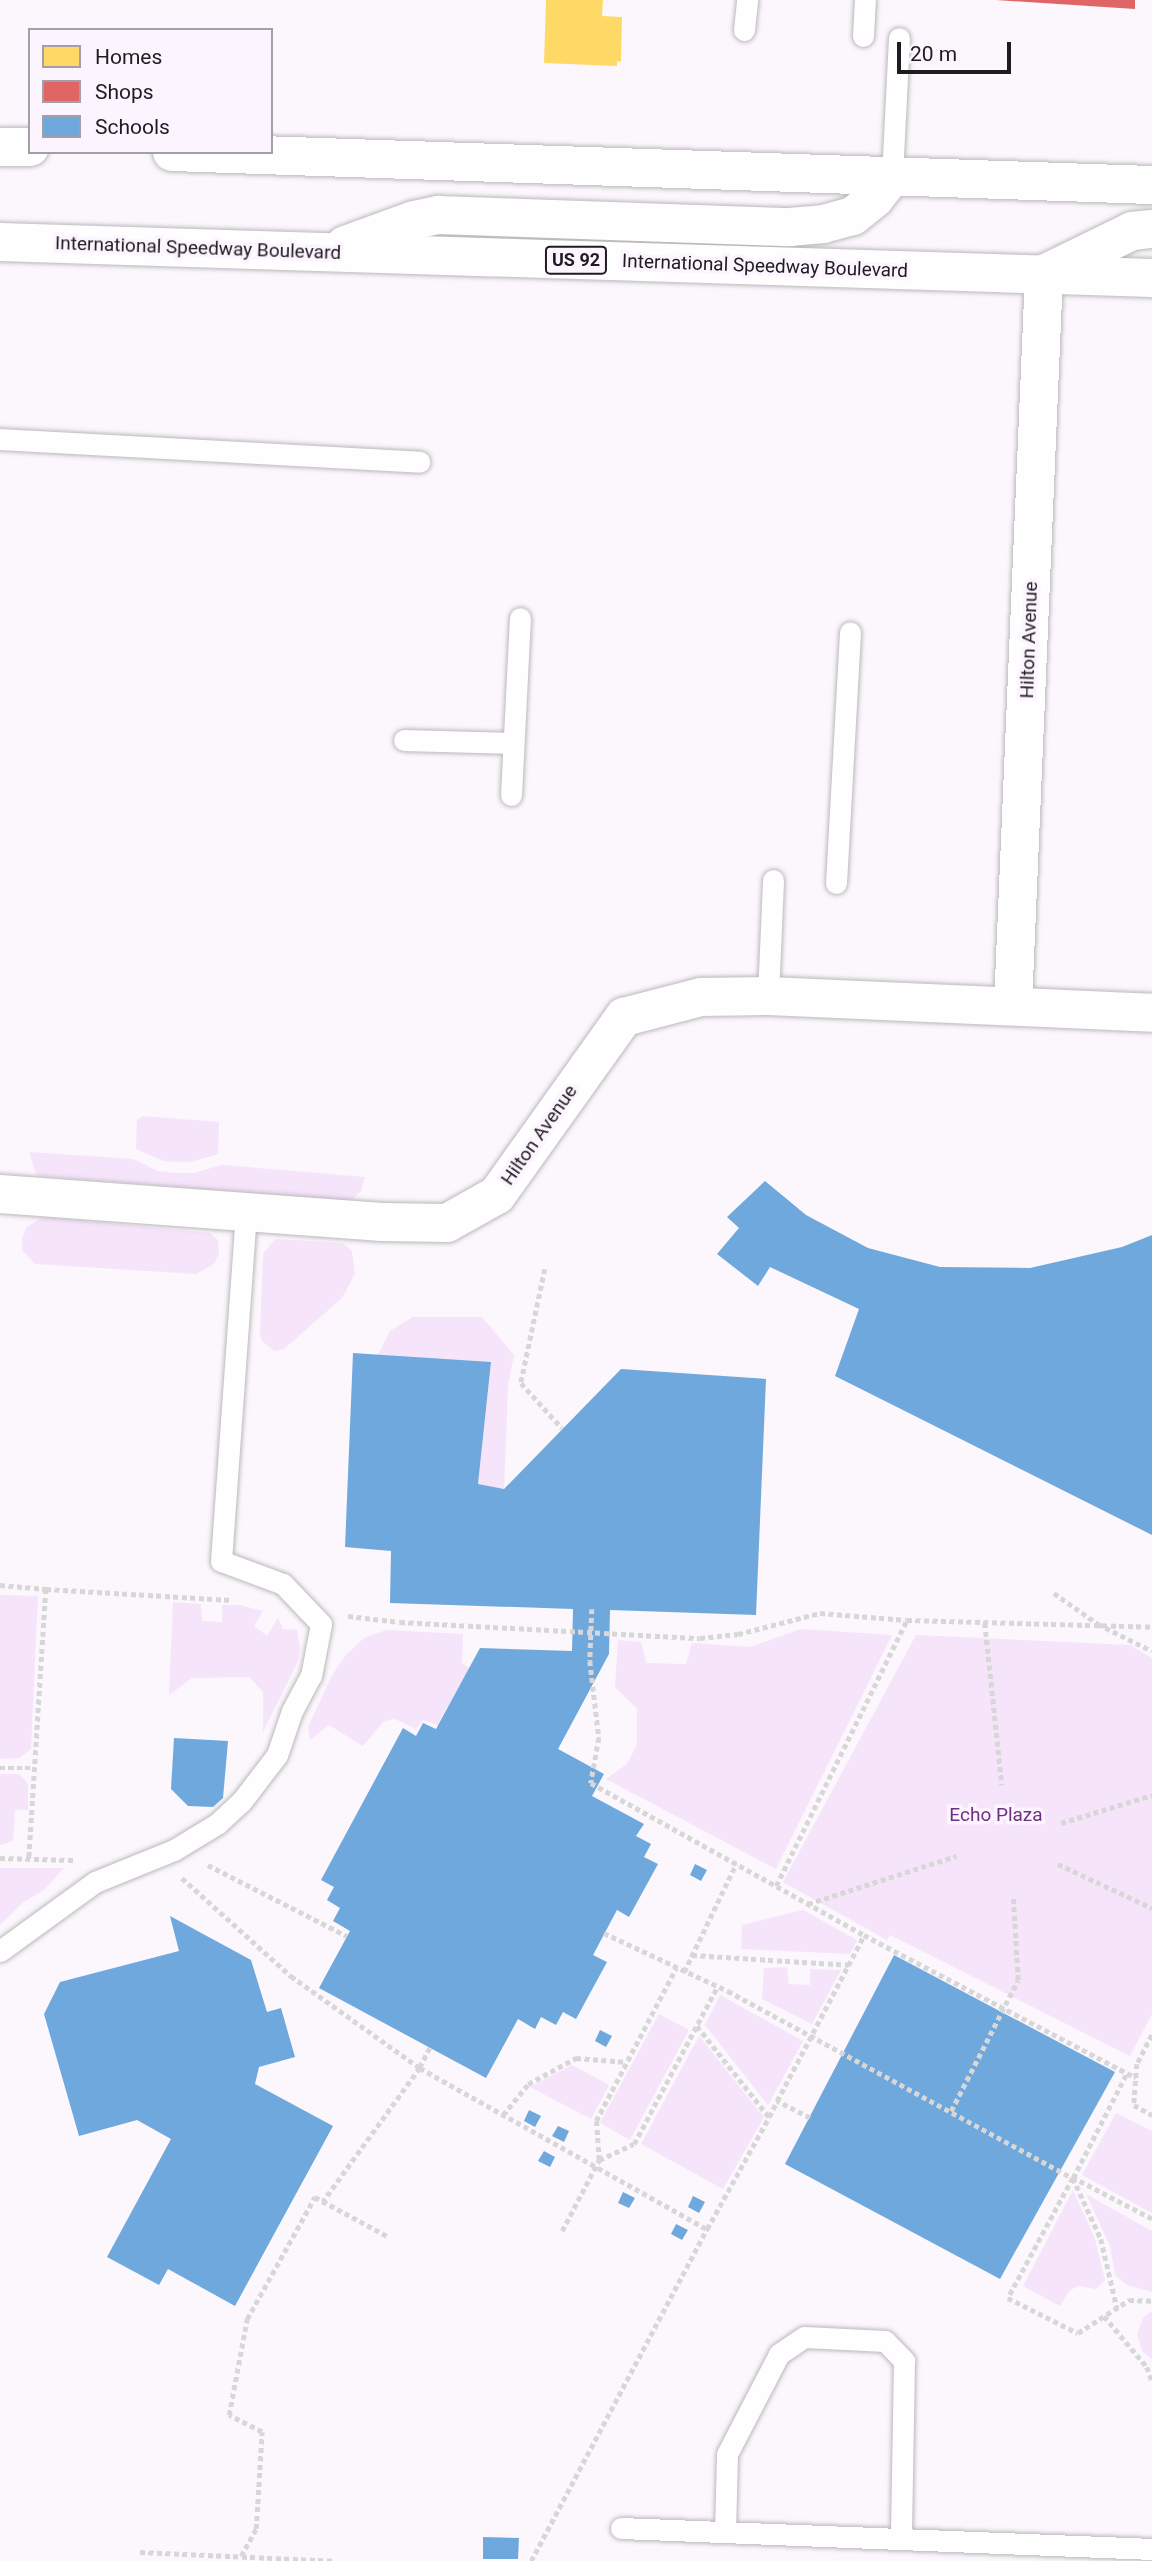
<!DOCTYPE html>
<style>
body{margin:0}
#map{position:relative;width:1152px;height:2561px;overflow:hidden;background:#fbf7fc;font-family:Roboto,sans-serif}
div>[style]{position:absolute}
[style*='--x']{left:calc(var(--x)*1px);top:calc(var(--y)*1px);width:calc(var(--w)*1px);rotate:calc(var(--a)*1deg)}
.green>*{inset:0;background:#f5e4fa}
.homes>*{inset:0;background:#ffd966}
.shops>*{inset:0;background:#e06666}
.schools>*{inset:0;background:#6fa8dc}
.path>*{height:4.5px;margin-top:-2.25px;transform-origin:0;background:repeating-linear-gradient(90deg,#d8d7d8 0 5px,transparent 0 8.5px)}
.roads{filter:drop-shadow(0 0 2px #bbb8bc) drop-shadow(0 0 2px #bbb8bc)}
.lane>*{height:21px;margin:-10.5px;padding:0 10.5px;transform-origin:10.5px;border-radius:10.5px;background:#fefeff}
.street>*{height:38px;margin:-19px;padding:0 19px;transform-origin:19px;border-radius:19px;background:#fefeff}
.primary>*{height:38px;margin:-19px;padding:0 19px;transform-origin:19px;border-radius:19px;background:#fefeff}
span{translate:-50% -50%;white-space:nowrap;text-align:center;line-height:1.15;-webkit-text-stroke:7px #fcf4ff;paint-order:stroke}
.shield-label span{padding:2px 5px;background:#fcf4ff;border:2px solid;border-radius:5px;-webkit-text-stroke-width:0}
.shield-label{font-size:18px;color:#1f1c20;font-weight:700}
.street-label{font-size:19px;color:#1f1c20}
.park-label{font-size:19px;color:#6d3080}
.legend{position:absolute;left:28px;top:28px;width:245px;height:126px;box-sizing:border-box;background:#fcf4ff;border:2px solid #a49ea6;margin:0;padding:9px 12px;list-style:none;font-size:21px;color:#1f1c20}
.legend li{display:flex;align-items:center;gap:14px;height:35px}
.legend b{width:35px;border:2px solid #a49ea6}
.scale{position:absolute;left:897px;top:42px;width:114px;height:32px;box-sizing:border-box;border:4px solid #1f1c20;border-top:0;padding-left:9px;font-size:21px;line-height:24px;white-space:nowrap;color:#1f1c20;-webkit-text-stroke:5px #fcf4ff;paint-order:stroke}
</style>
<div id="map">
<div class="green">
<i style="clip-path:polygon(143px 1116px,219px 1122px,218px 1154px,191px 1162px,179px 1162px,164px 1161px,136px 1149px,137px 1120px)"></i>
<i style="clip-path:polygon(29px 1152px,133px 1159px,158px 1171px,176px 1173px,194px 1173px,222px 1165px,365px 1177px,361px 1191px,350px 1201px,40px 1176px,36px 1174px)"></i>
<i style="clip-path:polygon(43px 1217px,210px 1233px,218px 1240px,219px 1254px,214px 1264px,196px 1274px,35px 1264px,22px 1250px,22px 1238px,27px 1227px)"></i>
<i style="clip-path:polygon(275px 1239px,343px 1243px,352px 1251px,355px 1274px,342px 1298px,284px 1349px,274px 1351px,262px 1341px,260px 1334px,263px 1254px)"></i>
<i style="clip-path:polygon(413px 1317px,482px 1317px,514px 1355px,508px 1385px,504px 1489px,478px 1484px,491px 1363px,378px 1355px,390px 1331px)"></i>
<i style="clip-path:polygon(0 1595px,38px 1596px,31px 1749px,19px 1758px,0 1759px)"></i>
<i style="clip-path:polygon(173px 1602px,201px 1604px,202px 1621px,222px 1622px,222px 1605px,240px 1605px,263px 1611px,254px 1626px,267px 1636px,278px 1618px,283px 1629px,297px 1630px,300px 1648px,298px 1661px,263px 1732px,263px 1692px,249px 1677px,192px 1678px,169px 1695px)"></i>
<i style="clip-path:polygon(801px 1629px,892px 1635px,776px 1869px,606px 1779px,627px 1764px,637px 1745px,637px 1709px,615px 1687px,618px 1640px,641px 1642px,646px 1663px,686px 1664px,692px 1643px,750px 1647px)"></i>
<i style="clip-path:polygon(386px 1630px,463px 1634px,462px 1663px,470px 1668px,437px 1725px,423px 1720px,416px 1729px,395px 1719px,384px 1721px,363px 1746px,329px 1725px,310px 1740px,308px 1727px,332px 1675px,346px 1655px,364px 1638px)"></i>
<i style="clip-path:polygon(916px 1635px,1130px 1645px,1152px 1658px,1152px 2014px,1130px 2056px,890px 1935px,887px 1940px,783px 1882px)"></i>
<i style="clip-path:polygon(0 1774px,19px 1774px,28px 1784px,28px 1810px,15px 1810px,13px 1841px,0 1845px)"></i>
<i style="clip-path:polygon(0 1868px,64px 1868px,44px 1890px,22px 1903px,0 1925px)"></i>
<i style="clip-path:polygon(803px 1910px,857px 1940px,850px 1954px,741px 1949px,742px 1925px)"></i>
<i style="clip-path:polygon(787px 1967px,789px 1984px,810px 1985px,810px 1969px,841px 1970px,812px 2024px,762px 1999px,764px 1968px)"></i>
<i style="clip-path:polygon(720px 1995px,803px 2041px,768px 2105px,705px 2025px)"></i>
<i style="clip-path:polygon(659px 2014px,689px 2030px,630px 2140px,600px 2123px)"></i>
<i style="clip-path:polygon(699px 2036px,764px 2117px,723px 2189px,641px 2144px)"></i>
<i style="clip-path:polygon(572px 2065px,609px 2085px,591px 2119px,530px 2087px)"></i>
<i style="clip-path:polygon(1116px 2113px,1152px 2131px,1152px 2213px,1082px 2175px)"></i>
<i style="clip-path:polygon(1073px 2190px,1095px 2239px,1105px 2280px,1096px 2289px,1079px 2286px,1070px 2290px,1060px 2306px,1023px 2286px)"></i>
<i style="clip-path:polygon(1086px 2194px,1152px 2231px,1152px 2292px,1127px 2285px,1115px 2275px,1110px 2246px)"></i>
<i style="clip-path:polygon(1152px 2311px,1152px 2359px,1142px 2351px,1137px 2334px,1143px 2318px)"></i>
</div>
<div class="homes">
<i style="clip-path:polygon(546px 0,603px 0,602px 16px,622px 17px,621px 62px,617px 61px,617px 66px,544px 63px)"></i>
</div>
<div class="shops">
<i style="clip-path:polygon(996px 0,1135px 0,1135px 9px)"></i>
</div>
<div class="schools">
<i style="clip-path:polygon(765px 1181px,806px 1215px,868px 1248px,940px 1267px,1030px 1268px,1122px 1247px,1152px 1235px,1152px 1535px,835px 1376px,859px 1309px,770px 1267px,758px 1286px,717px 1254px,739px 1228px,727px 1217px)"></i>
<i style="clip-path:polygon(353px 1353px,491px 1362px,478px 1484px,504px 1489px,621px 1369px,766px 1379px,756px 1615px,610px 1610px,609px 1654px,558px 1749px,604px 1774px,592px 1796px,644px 1824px,636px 1836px,651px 1844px,644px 1857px,658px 1864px,629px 1917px,617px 1910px,593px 1955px,607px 1962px,576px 2019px,563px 2012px,556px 2025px,541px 2017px,535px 2029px,518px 2019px,486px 2078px,319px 1988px,350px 1931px,333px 1921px,340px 1908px,327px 1900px,334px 1887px,321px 1880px,403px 1728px,416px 1736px,423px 1723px,436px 1729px,480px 1648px,572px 1651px,573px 1609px,390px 1603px,391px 1551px,345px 1547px)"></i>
<i style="clip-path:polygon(174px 1738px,228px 1741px,223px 1798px,213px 1807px,188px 1806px,171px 1789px)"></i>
<i style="clip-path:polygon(695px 1864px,707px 1870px,701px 1881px,690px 1875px)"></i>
<i style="clip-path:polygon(170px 1916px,251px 1960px,267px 2012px,281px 2008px,295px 2057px,259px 2067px,255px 2084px,333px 2126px,235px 2306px,168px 2269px,159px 2285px,107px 2257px,171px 2139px,137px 2120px,79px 2136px,44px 2014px,60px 1982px,179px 1951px)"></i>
<i style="clip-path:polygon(894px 1955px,1115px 2072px,1000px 2279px,785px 2164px)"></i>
<i style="clip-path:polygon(600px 2030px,612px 2036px,606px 2047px,595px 2041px)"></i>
<i style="clip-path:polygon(529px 2110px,541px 2116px,535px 2127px,524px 2121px)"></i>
<i style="clip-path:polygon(558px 2126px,569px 2131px,564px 2142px,552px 2136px)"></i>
<i style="clip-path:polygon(544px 2151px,555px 2157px,550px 2167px,538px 2161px)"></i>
<i style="clip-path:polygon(623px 2192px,635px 2198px,629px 2208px,618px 2203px)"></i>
<i style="clip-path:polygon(693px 2196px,705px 2202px,699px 2213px,688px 2207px)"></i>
<i style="clip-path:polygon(676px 2224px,688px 2230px,682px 2240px,671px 2234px)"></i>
<i style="clip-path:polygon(483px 2537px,519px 2538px,518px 2559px,483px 2559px)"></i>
</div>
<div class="path">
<i style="--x:545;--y:1269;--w:116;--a:101.9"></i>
<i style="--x:521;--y:1383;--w:61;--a:47.7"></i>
<i style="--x:0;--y:1585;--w:46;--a:5"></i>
<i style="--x:46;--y:1589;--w:271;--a:93.6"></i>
<i style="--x:46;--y:1589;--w:186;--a:3.4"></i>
<i style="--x:1054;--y:1593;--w:54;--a:35.2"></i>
<i style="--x:1098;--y:1624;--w:60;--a:26.6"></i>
<i style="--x:592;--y:1609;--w:52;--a:92.2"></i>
<i style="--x:590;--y:1661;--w:78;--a:83.3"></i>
<i style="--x:599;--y:1738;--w:46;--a:100.1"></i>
<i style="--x:591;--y:1783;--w:312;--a:29.1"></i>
<i style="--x:864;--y:1935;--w:307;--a:27.7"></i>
<i style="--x:348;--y:1616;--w:52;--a:6.6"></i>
<i style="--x:400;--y:1622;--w:300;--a:3.1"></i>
<i style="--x:700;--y:1638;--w:38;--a:-6"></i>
<i style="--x:738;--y:1634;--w:85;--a:-14.4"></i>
<i style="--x:820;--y:1613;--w:87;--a:4.6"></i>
<i style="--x:907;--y:1620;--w:245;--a:1.6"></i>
<i style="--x:985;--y:1623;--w:163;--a:84"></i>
<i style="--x:0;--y:1768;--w:34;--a:0"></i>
<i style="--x:1061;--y:1823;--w:95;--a:-17.1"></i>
<i style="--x:0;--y:1858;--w:73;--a:1.6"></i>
<i style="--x:1058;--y:1864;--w:104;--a:25.1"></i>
<i style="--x:208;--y:1865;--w:156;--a:27.1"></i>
<i style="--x:182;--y:1878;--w:147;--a:42"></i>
<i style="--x:291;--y:1976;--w:158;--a:35.5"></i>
<i style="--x:420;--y:2068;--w:165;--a:125.9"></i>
<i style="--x:776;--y:1886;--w:297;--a:-63.8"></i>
<i style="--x:808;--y:1904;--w:156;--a:-18"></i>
<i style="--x:604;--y:1933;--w:137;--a:25.1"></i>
<i style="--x:728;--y:1991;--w:392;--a:28.5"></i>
<i style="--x:1073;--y:2178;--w:67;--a:65.3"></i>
<i style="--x:1101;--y:2239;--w:71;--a:76.9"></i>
<i style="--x:692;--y:1955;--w:157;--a:3.6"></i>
<i style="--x:684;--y:1972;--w:120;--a:-64.3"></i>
<i style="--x:697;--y:2026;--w:116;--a:51.6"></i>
<i style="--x:769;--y:2117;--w:18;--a:-63"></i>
<i style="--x:1152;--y:2035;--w:33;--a:117"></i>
<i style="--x:1137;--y:2064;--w:41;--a:94.2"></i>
<i style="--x:1134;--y:2105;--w:21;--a:29"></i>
<i style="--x:430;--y:2048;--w:22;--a:117"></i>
<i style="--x:420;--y:2068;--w:329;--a:29.3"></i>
<i style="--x:707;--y:2229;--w:128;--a:-61"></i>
<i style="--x:951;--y:2111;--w:147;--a:-62.9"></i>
<i style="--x:1018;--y:1980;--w:85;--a:-93.4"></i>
<i style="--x:503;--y:2115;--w:40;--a:-51"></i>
<i style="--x:528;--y:2084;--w:55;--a:-28.4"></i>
<i style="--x:576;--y:2058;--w:51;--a:4.5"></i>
<i style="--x:810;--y:2118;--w:37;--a:-153"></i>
<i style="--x:777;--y:2101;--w:187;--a:-62.3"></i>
<i style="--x:599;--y:2160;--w:38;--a:-25"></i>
<i style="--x:634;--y:2144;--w:178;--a:-62.1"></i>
<i style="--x:1073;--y:2178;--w:118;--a:-62.8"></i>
<i style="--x:1152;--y:2219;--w:89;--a:-152.6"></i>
<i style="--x:1073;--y:2178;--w:136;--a:118.4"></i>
<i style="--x:1008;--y:2298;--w:78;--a:26.6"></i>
<i style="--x:1078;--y:2333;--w:61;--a:-32.9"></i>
<i style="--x:1129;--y:2300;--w:23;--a:2"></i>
<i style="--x:562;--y:2231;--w:80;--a:-62.5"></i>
<i style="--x:599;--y:2160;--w:39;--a:-94"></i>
<i style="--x:596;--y:2121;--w:173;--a:-62.4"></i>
<i style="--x:1104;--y:2316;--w:67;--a:49.9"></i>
<i style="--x:1147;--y:2367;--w:15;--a:70"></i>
<i style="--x:140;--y:2552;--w:195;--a:2.6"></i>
<i style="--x:241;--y:2556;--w:31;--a:-61"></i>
<i style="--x:256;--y:2529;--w:97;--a:-86.5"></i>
<i style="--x:262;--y:2432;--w:37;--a:-153"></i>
<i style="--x:229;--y:2415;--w:98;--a:-79.4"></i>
<i style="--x:247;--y:2319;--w:140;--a:-60.9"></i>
<i style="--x:315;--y:2197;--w:82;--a:28.4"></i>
<i style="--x:531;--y:2561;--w:376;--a:-62.1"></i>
</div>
<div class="roads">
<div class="lane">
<i style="--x:744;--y:30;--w:30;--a:-84"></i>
<i style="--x:863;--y:36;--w:36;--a:-87"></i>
<i style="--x:892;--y:176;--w:138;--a:-87.1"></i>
<i style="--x:0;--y:439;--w:420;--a:3.1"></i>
<i style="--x:404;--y:740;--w:109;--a:1.6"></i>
<i style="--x:511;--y:795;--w:177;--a:-87.1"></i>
<i style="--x:836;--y:883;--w:251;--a:-86.8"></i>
<i style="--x:768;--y:996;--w:116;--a:-87.5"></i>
<i style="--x:0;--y:1951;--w:117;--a:-36"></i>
<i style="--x:95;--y:1882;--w:85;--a:-22.1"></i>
<i style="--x:174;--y:1850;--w:50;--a:-31.2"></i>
<i style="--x:217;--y:1824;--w:33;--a:-43"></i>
<i style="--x:241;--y:1802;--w:59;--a:-52.5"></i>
<i style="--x:277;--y:1755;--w:46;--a:-71.2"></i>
<i style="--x:292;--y:1711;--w:40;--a:-62"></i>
<i style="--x:311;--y:1676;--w:53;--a:-79.1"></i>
<i style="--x:321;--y:1624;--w:55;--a:-133.5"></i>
<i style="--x:283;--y:1584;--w:66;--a:-159.6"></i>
<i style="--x:221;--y:1561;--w:350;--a:-85.9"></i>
<i style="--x:621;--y:2528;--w:531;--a:2.26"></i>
<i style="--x:725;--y:2532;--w:78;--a:-88.5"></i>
<i style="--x:727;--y:2454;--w:113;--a:-62.5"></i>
<i style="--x:779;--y:2354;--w:30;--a:-34"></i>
<i style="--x:804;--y:2337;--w:81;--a:2.8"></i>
<i style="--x:885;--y:2341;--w:28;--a:46"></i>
<i style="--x:904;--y:2361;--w:178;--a:91"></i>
</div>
<div class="street">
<i style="--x:1013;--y:1005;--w:732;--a:-87.57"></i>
<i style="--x:0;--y:1194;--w:383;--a:4.2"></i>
<i style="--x:382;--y:1222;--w:65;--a:0.9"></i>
<i style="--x:447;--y:1223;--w:57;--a:-29.2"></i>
<i style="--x:497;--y:1195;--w:219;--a:-54.5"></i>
<i style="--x:624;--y:1017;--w:80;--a:-14.6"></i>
<i style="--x:701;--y:997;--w:67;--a:-0.9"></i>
<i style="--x:768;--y:996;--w:384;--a:2.5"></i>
</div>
<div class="primary">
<i style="--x:0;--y:147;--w:30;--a:0"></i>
<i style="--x:172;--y:152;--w:981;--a:1.93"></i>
<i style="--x:0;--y:242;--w:1153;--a:1.79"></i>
<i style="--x:345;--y:245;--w:73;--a:-19.9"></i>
<i style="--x:414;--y:220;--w:25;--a:-12"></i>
<i style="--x:438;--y:215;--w:352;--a:2"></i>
<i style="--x:790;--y:227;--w:33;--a:-5"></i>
<i style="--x:823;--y:224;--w:31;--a:-15"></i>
<i style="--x:853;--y:216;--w:28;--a:-39"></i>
<i style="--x:875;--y:198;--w:28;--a:-52"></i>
<i style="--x:1048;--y:272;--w:93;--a:-26"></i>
<i style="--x:1132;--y:231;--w:20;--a:-6"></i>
</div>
</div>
<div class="shield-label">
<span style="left:576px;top:260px">US 92</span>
</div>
<div class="street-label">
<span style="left:198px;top:248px;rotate:2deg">International Speedway Boulevard</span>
<span style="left:765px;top:266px;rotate:2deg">International Speedway Boulevard</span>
<span style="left:1029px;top:640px;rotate:-88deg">Hilton Avenue</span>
<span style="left:539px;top:1135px;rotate:-55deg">Hilton Avenue</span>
</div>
<div class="park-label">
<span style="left:996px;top:1815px">Echo Plaza</span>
</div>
<ul class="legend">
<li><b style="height:19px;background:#ffd966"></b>Homes</li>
<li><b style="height:19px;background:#e06666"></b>Shops</li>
<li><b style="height:19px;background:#6fa8dc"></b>Schools</li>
</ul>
<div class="scale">20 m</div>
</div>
